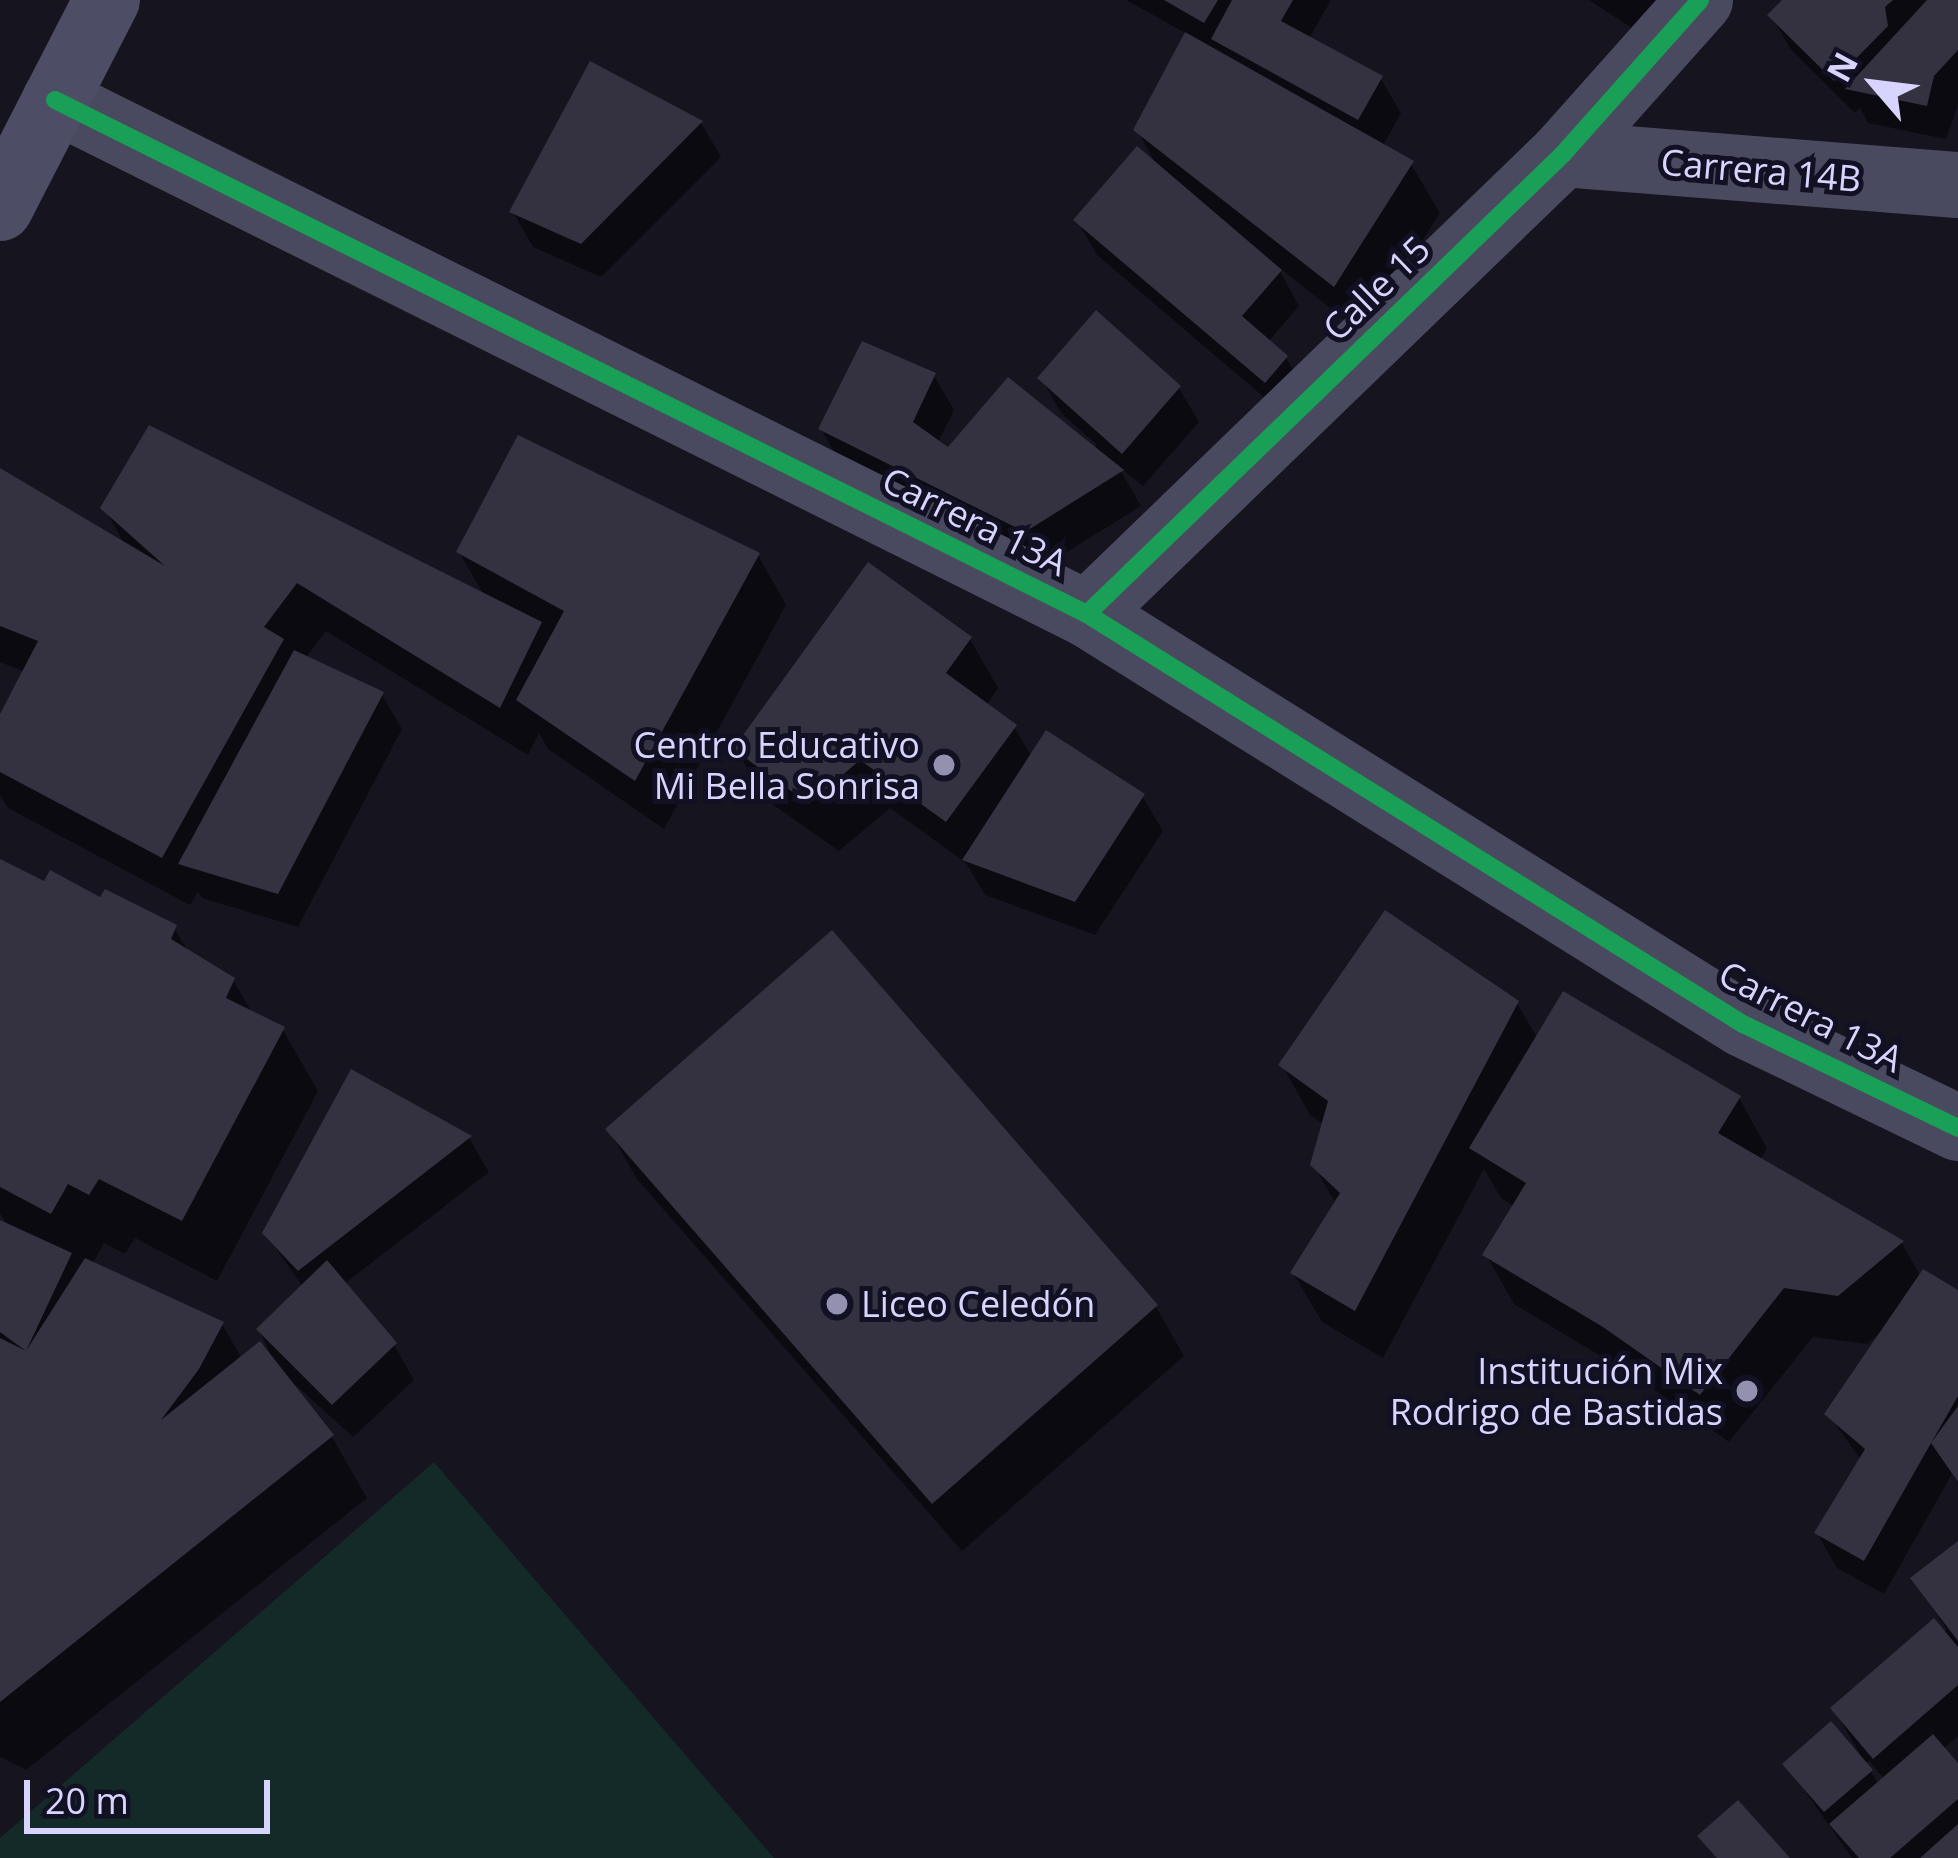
<!DOCTYPE html>
<meta charset="utf-8">
<style>
body{margin:0}
#map{position:relative;width:1958px;height:1858px;overflow:hidden;background:#16141f;font-family:"Open Sans",sans-serif}
div>[style]{position:absolute}
[style*='--x']{left:calc(var(--x)*1px);top:calc(var(--y)*1px);width:calc(var(--w)*1px);rotate:calc(var(--a)*1deg)}
.green>*{inset:0;background:#132a29}
.shadow>*{inset:0;background:#0007}
.building>*{inset:0;background:#343241}
.minor>*{height:66px;margin:-33px;padding:0 33px;transform-origin:33px;border-radius:33px;background:#494a5f}
.secondary>*{height:66px;margin:-33px;padding:0 33px;transform-origin:33px;border-radius:33px;background:#4d4d65}
.cycleway>*{height:18px;margin:-9px;padding:0 9px;transform-origin:9px;border-radius:9px;background:#1a9f57}
.dots>*{width:33px;height:33px;translate:-50% -50%;box-sizing:border-box;border:6px solid #121023;border-radius:50%}
span{translate:-50% -50%;white-space:nowrap;text-align:center;line-height:1.15;-webkit-text-stroke:10px #121023;paint-order:stroke}
.street-label{font-size:36px;color:#d7d4fd}
.poi-label{font-size:36px;color:#d7d4fd}
.right{translate:-100% -50%;text-align:right}
.left{translate:0 -50%;text-align:left}
.north{position:absolute;left:1814px;top:24px;width:120px;height:120px;-webkit-text-stroke:9px #121023;paint-order:stroke;rotate:298deg;font-size:33px;font-weight:700;line-height:48px;text-align:center;color:#d7d4fd}
.north::after{content:'';display:block;margin:auto;width:42px;height:54px;background:#d7d4fd;clip-path:polygon(50% 0,100% 100%,50% 72%,0 100%)}
.scale{position:absolute;left:24px;top:1780px;width:246px;height:54px;box-sizing:border-box;border:6px solid #d7d4fd;border-top:0;padding-left:15px;font-size:36px;line-height:42px;white-space:nowrap;color:#d7d4fd;-webkit-text-stroke:9px #121023;paint-order:stroke}
</style>
<div id="map">
<div class="green">
<i style="clip-path:polygon(434px 1462px,774px 1858px,0 1858px,0 1838px)"></i>
</div>
<div class="shadow">
<i style="clip-path:polygon(1126px 0,1331px 0,1309px 39px,1381px 79px,1401px 113px,1382px 147px,1411px 164px,1440px 213px,1363px 334px,1277px 266px,1299px 306px,1268px 342px,1286px 358px,1306px 392px,1286px 416px,1097px 255px,1077px 220px,1157px 166px,1137px 130px,1187px 34px)"></i>
<i style="clip-path:polygon(1589px 0,1676px 0,1641px 34px)"></i>
<i style="clip-path:polygon(1786px 0,1958px 0,1958px 105px,1946px 139px,1868px 123px,1860px 108px,1855px 113px,1791px 50px,1771px 15px)"></i>
<i style="clip-path:polygon(591px 65px,701px 123px,721px 157px,601px 277px,533px 247px,513px 212px)"></i>
<i style="clip-path:polygon(934px 376px,954px 410px,938px 443px,948px 451px,1093px 449px,1097px 445px,1061px 413px,1041px 378px,1179px 388px,1199px 422px,1143px 486px,1118px 466px,1141px 506px,1046px 565px,841px 464px,821px 429px)"></i>
<i style="clip-path:polygon(0 472px,126px 547px,104px 508px,485px 597px,459px 552px,758px 555px,786px 605px,664px 829px,548px 749px,539px 733px,528px 755px,326px 631px,305px 659px,382px 695px,402px 729px,298px 927px,202px 898px,198px 892px,190px 905px,8px 808px,0 795px,0 720px,25px 672px,0 662px)"></i>
<i style="clip-path:polygon(970px 639px,998px 688px,986px 706px,1014px 727px,1032px 757px,1143px 797px,1163px 831px,1095px 935px,985px 895px,966px 863px,890px 808px,839px 851px,765px 799px,736px 749px)"></i>
<i style="clip-path:polygon(0 862px,45px 885px,174px 928px,190px 954px,233px 980px,253px 1014px,283px 1030px,318px 1091px,217px 1281px,135px 1238px,125px 1254px,104px 1243px,92px 1265px,222px 1324px,242px 1359px,275px 1365px,259px 1330px,303px 1287px,265px 1233px,469px 1138px,489px 1172px,343px 1285px,394px 1345px,414px 1380px,353px 1437px,279px 1370px,332px 1437px,367px 1498px,26px 1770px,0 1757px,0 1223px,8px 1227px,0 1213px)"></i>
<i style="clip-path:polygon(1517px 1003px,1538px 1039px,1739px 1098px,1767px 1148px,1760px 1160px,1902px 1243px,1921px 1277px,1958px 1294px,1958px 1484px,1952px 1474px,1884px 1594px,1837px 1568px,1817px 1533px,1861px 1460px,1828px 1414px,1882px 1331px,1867px 1344px,1813px 1337px,1729px 1442px,1634px 1376px,1514px 1304px,1486px 1255px,1515px 1207px,1501px 1198px,1484px 1169px,1383px 1358px,1322px 1322px,1293px 1273px,1336px 1204px,1313px 1164px,1325px 1125px,1310px 1115px,1282px 1065px)"></i>
<i style="clip-path:polygon(609px 1130px,1156px 1307px,1184px 1356px,962px 1551px,637px 1179px)"></i>
<i style="clip-path:polygon(evenodd,1958px 1545px,1958px 1736px,1942px 1750px,1958px 1767px,1958px 1858px,1852px 1858px,1786px 1764px,1860px 1754px,1834px 1709px,1947px 1630px,1914px 1579px,1958px 1545px,1869px 1761px,1885px 1780px,1879px 1785px,1866px 1763px,1869px 1761px)"></i>
</div>
<div class="building">
<i style="clip-path:polygon(1164px 0,1218px 0,1204px 23px)"></i>
<i style="clip-path:polygon(1232px 0,1293px 0,1281px 21px,1383px 76px,1358px 120px,1211px 39px)"></i>
<i style="clip-path:polygon(1782px 0,1893px 0,1885px 7px,1888px 26px,1834px 81px,1767px 15px)"></i>
<i style="clip-path:polygon(1927px 0,1958px 0,1958px 50px,1934px 76px,1927px 106px,1845px 89px)"></i>
<i style="clip-path:polygon(1185px 32px,1414px 161px,1334px 287px,1133px 130px)"></i>
<i style="clip-path:polygon(590px 61px,703px 121px,581px 244px,509px 212px)"></i>
<i style="clip-path:polygon(1137px 146px,1282px 270px,1242px 316px,1288px 356px,1265px 383px,1073px 220px)"></i>
<i style="clip-path:polygon(1096px 310px,1181px 386px,1122px 454px,1037px 378px)"></i>
<i style="clip-path:polygon(862px 341px,936px 373px,913px 422px,948px 447px,1008px 377px,1124px 470px,1025px 532px,818px 429px)"></i>
<i style="clip-path:polygon(149px 425px,542px 622px,500px 708px,297px 583px,264px 627px,284px 639px,162px 858px,0 772px,0 714px,38px 641px,0 626px,0 468px,165px 566px,100px 508px)"></i>
<i style="clip-path:polygon(518px 435px,760px 553px,635px 781px,516px 700px,564px 611px,456px 552px)"></i>
<i style="clip-path:polygon(868px 562px,972px 637px,946px 673px,1017px 725px,946px 822px,860px 760px,809px 804px,733px 749px)"></i>
<i style="clip-path:polygon(294px 650px,384px 692px,278px 894px,178px 864px)"></i>
<i style="clip-path:polygon(1046px 730px,1145px 794px,1075px 902px,962px 860px)"></i>
<i style="clip-path:polygon(0 859px,44px 881px,50px 870px,100px 897px,105px 889px,177px 925px,171px 939px,235px 978px,226px 998px,285px 1027px,182px 1221px,99px 1179px,89px 1195px,68px 1184px,51px 1214px,0 1187px)"></i>
<i style="clip-path:polygon(1385px 910px,1519px 1001px,1355px 1311px,1290px 1273px,1340px 1193px,1310px 1165px,1328px 1101px,1278px 1065px)"></i>
<i style="clip-path:polygon(832px 930px,1158px 1305px,932px 1504px,605px 1129px)"></i>
<i style="clip-path:polygon(1563px 991px,1741px 1096px,1718px 1133px,1904px 1241px,1838px 1296px,1784px 1288px,1700px 1395px,1603px 1327px,1482px 1255px,1526px 1183px,1469px 1148px)"></i>
<i style="clip-path:polygon(351px 1069px,472px 1136px,298px 1271px,262px 1233px)"></i>
<i style="clip-path:polygon(0 1220px,72px 1253px,26px 1351px,85px 1258px,224px 1322px,199px 1369px,161px 1420px,260px 1341px,334px 1435px,0 1702px,0 1338px,26px 1351px,0 1332px)"></i>
<i style="clip-path:polygon(327px 1260px,397px 1343px,332px 1405px,256px 1329px)"></i>
<i style="clip-path:polygon(1923px 1269px,1958px 1290px,1958px 1396px,1931px 1443px,1958px 1406px,1958px 1482px,1931px 1443px,1864px 1561px,1814px 1533px,1865px 1449px,1824px 1414px)"></i>
<i style="clip-path:polygon(1958px 1541px,1958px 1641px,1910px 1578px)"></i>
<i style="clip-path:polygon(1934px 1618px,1958px 1647px,1958px 1685px,1873px 1759px,1830px 1708px)"></i>
<i style="clip-path:polygon(1831px 1721px,1873px 1770px,1824px 1812px,1782px 1764px)"></i>
<i style="clip-path:polygon(1933px 1734px,1958px 1763px,1958px 1799px,1890px 1858px,1859px 1858px,1829px 1824px)"></i>
<i style="clip-path:polygon(1738px 1800px,1790px 1858px,1717px 1858px,1697px 1836px)"></i>
<i style="clip-path:polygon(1958px 1824px,1958px 1858px,1920px 1858px)"></i>
</div>
<div class="minor">
<i style="--x:55;--y:100;--w:1153;--a:26.48"></i>
<i style="--x:1087;--y:614;--w:774;--a:32.01"></i>
<i style="--x:1743;--y:1024;--w:239;--a:25.8"></i>
<i style="--x:1563;--y:154;--w:396;--a:4.5"></i>
<i style="--x:1087;--y:614;--w:662;--a:-44.02"></i>
<i style="--x:1563;--y:154;--w:206;--a:-48.3"></i>
</div>
<div class="secondary">
<i style="--x:0;--y:208;--w:234;--a:-62.8"></i>
</div>
<div class="cycleway">
<i style="--x:55;--y:100;--w:1153;--a:26.48"></i>
<i style="--x:1087;--y:614;--w:774;--a:32.01"></i>
<i style="--x:1743;--y:1024;--w:239;--a:25.8"></i>
<i style="--x:1087;--y:614;--w:662;--a:-44.02"></i>
<i style="--x:1563;--y:154;--w:206;--a:-48.3"></i>
</div>
<div class="dots">
<i style="left:944px;top:765px;background:#9391af"></i>
<i style="left:837px;top:1304px;background:#9391af"></i>
<i style="left:1747px;top:1391px;background:#9391af"></i>
</div>
<div class="street-label">
<span style="left:1761px;top:170px;rotate:5deg">Carrera 14B</span>
<span style="left:1376px;top:288px;rotate:-44deg">Calle 15</span>
<span style="left:975px;top:521px;rotate:26deg">Carrera 13A</span>
<span style="left:1811px;top:1016px;rotate:27deg">Carrera 13A</span>
</div>
<div class="poi-label">
<span class="right" style="left:920px;top:765px">Centro Educativo<br>Mi Bella Sonrisa</span>
<span class="left" style="left:861px;top:1304px">Liceo Celedón</span>
<span class="right" style="left:1723px;top:1391px">Institución Mix<br>Rodrigo de Bastidas</span>
</div>
<div class="north">N</div>
<div class="scale">20 m</div>
</div>
